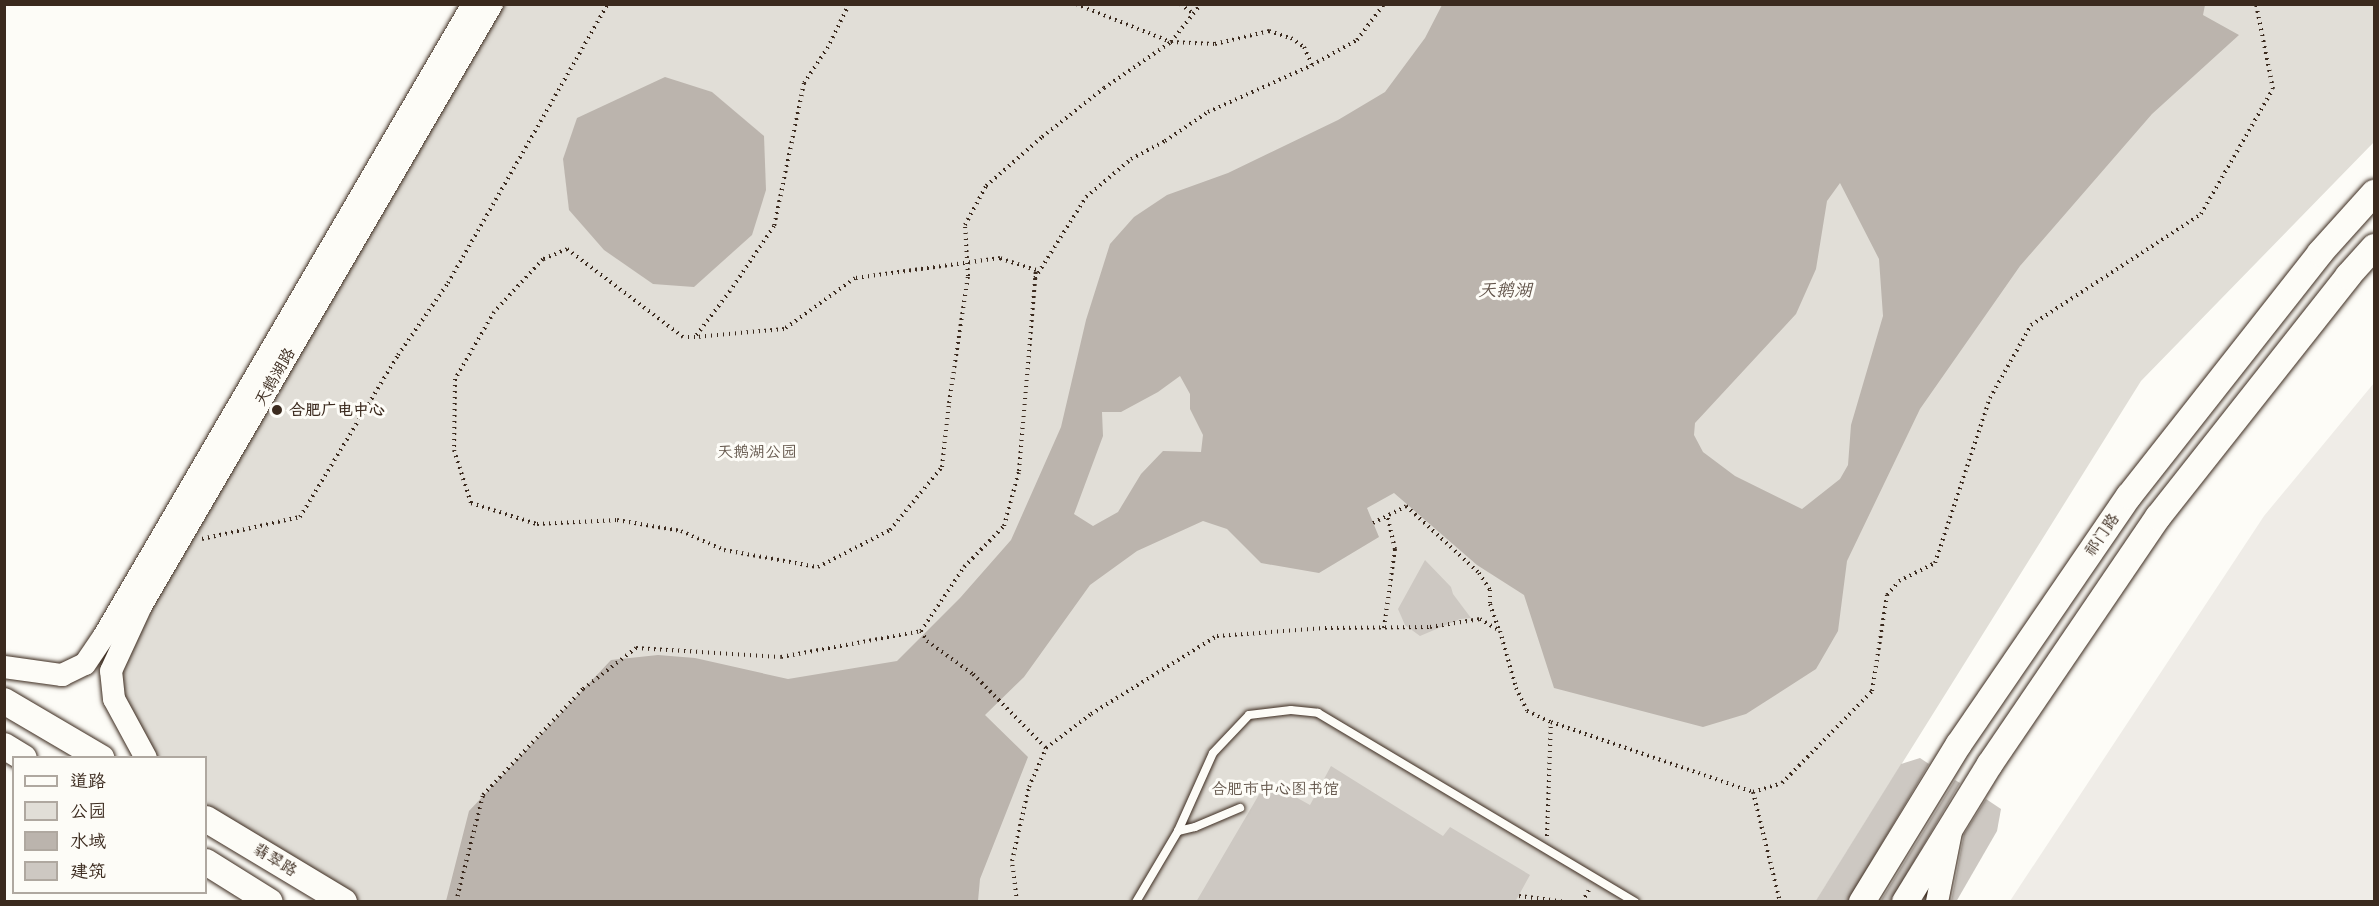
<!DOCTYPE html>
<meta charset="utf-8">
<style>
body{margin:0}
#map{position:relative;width:2379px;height:906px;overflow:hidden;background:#fdfcf7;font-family:Sriracha,"LXGW WenKai TC",sans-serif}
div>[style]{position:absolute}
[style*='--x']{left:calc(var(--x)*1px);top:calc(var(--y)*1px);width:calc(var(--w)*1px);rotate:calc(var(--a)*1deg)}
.built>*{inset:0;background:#efece7}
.green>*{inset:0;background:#e1ded7}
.water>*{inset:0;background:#bbb4ad}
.building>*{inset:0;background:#cdc8c2}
.path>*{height:4px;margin-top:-2px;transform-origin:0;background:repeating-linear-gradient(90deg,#3b2a1e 0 1.5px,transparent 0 6px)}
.roads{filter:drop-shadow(0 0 2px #3b2a1e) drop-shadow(0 0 2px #3b2a1e)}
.lane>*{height:8px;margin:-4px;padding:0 4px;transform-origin:4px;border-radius:4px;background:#fdfcf7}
.secondary>*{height:22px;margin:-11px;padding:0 11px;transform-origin:11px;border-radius:11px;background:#fdfcf7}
.primary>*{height:26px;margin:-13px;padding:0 13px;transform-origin:13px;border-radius:13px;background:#fdfcf7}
.dots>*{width:16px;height:16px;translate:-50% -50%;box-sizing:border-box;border:3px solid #fdfcf7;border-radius:50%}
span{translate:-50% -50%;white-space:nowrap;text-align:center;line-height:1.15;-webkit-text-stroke:6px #fdfcf7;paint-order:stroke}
.street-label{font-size:16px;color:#3b2a1e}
.poi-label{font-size:16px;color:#3b2a1e;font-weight:700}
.left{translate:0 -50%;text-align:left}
.park-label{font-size:16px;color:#64574c}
.water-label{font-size:18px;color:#615349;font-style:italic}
.frame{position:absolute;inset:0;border:6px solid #3b2a1e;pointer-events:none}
.legend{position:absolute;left:12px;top:756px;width:195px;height:138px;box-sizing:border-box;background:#fdfcf7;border:2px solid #afa8a0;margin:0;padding:8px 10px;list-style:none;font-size:18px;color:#3b2a1e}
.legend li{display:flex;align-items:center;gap:12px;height:30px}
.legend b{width:30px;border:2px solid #afa8a0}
</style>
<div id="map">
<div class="built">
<i style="clip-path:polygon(2374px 383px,2374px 901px,2010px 901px,2264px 516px)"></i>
</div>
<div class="green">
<i style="clip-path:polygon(492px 5px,2374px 5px,2374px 142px,2141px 381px,1816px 901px,344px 901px,206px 819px,206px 758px,146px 757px,114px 699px,141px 606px)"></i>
</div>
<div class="water">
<i style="clip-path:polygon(evenodd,2205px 5px,2203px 15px,2239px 35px,2152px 114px,2020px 266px,1920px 409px,1847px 561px,1838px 631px,1816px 669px,1746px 714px,1703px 727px,1554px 688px,1524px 595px,1477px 565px,1394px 493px,1367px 508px,1379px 537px,1319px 573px,1261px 563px,1227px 529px,1203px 521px,1137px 551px,1090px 585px,1024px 677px,985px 715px,1028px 757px,980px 879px,978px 901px,446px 901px,469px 811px,611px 660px,658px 655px,695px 658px,788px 679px,897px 661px,960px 598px,1011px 540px,1061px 427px,1086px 320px,1110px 244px,1134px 217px,1167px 195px,1228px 173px,1338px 120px,1385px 92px,1425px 38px,1442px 5px,2205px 5px,1840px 183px,1879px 259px,1883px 316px,1851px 425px,1848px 465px,1840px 479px,1802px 509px,1735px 476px,1703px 452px,1694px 435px,1695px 423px,1796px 314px,1816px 269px,1827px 201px,1840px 183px,2205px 5px,1180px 376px,1190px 394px,1190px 409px,1203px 435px,1201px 452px,1163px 451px,1141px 474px,1118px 512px,1093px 526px,1074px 514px,1103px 436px,1102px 412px,1121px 412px,1158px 392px,1180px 376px)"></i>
<i style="clip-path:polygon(665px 77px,712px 92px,764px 136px,766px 190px,752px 235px,694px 287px,653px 284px,604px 250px,569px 210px,563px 159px,577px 118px)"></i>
</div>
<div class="building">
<i style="clip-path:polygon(1425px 560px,1451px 587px,1453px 594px,1471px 618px,1460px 619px,1420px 636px,1405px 625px,1398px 609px)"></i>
<i style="clip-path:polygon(1920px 758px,1929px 764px,1847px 902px,1815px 902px,1901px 764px)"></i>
<i style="clip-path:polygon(1331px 766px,1443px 836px,1450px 827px,1530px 875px,1515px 902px,1196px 902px,1267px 781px,1310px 805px)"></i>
<i style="clip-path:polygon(1955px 780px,1960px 783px,1890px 902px,1880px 902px)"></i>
<i style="clip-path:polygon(1986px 799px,2001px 809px,1997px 831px,1956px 902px,1951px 902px,1964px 834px)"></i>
</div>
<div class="path">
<i style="--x:849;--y:4;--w:48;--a:116"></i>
<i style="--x:828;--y:47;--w:43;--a:123.7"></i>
<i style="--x:804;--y:83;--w:146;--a:101.8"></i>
<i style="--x:774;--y:226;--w:78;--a:124.1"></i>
<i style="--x:730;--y:291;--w:58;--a:127.3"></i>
<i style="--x:695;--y:337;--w:12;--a:180"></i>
<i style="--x:683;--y:337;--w:146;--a:-142.8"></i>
<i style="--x:567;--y:249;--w:26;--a:157"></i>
<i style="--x:543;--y:259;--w:72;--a:132.8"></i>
<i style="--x:494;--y:312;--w:78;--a:120.2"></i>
<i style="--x:455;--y:379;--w:71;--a:90.8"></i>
<i style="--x:454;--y:450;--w:56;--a:72.2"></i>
<i style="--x:471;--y:503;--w:69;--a:17.7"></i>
<i style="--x:537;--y:524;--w:80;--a:-2.9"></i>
<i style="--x:617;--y:520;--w:65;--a:9.8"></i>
<i style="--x:681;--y:531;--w:47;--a:23.8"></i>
<i style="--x:724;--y:550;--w:96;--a:10.3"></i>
<i style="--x:818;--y:567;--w:81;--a:-27.2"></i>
<i style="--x:890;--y:530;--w:82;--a:-50.5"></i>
<i style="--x:942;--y:467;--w:64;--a:-83.8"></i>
<i style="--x:949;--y:403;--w:128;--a:-81.5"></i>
<i style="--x:968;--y:276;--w:51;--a:-93.4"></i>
<i style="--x:965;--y:225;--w:44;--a:-61.7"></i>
<i style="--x:986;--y:186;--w:74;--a:-41.2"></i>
<i style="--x:1042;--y:137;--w:79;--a:-38.3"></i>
<i style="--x:1104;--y:88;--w:81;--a:-34.5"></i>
<i style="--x:1171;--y:42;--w:44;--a:2.6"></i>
<i style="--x:1215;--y:44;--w:56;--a:-13.5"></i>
<i style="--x:1269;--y:31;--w:23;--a:18"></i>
<i style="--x:1291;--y:38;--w:16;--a:35"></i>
<i style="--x:1304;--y:47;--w:20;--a:66"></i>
<i style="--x:1076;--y:4;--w:102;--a:21.8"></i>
<i style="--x:1171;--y:42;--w:48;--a:-51.7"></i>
<i style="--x:1180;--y:4;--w:17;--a:36"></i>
<i style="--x:1035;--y:278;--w:96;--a:-57.8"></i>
<i style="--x:1086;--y:197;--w:59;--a:-40.2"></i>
<i style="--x:1131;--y:159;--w:38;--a:-28"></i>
<i style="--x:1165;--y:141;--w:52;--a:-34"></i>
<i style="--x:1208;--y:112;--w:114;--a:-24.3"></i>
<i style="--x:1312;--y:65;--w:51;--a:-29.1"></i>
<i style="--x:1357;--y:40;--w:45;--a:-53.1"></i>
<i style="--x:1373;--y:523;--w:37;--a:-27"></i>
<i style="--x:1406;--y:506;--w:99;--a:42.5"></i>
<i style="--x:1479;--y:573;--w:20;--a:57"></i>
<i style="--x:1490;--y:590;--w:14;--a:90"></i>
<i style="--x:1490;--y:604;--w:28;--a:71"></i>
<i style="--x:202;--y:539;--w:100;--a:-12.7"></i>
<i style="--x:300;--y:517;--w:189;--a:-58.8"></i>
<i style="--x:398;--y:355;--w:88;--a:-55.2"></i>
<i style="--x:448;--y:283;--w:322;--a:-60.2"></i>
<i style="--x:1384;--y:628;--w:80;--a:-82.1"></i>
<i style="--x:1395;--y:549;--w:35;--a:-103"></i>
<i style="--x:921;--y:631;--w:12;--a:59"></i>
<i style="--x:927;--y:641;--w:57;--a:35.7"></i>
<i style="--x:973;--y:674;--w:104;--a:45.4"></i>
<i style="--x:1753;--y:792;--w:113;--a:76.2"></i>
<i style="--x:1547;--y:836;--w:114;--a:-88"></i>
<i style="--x:1519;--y:896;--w:48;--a:7.1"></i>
<i style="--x:456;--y:902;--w:110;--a:-75.8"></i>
<i style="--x:483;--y:795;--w:146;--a:-46.7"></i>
<i style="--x:583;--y:689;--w:67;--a:-37.7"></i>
<i style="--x:636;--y:648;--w:145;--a:3.6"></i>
<i style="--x:781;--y:657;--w:142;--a:-10.5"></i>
<i style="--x:921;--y:631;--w:77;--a:-56.1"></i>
<i style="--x:964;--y:567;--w:57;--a:-45.7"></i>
<i style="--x:1004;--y:526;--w:57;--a:-74.7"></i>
<i style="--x:1019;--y:471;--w:202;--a:-85.2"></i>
<i style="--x:1036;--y:270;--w:38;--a:-162"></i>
<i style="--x:1000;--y:258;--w:146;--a:172.1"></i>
<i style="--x:855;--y:278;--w:87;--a:144.3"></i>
<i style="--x:784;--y:329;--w:89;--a:174.9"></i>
<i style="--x:1017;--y:902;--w:41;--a:-97"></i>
<i style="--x:1012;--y:861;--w:76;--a:-77.1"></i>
<i style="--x:1029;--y:787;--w:43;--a:-66.4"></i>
<i style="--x:1046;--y:748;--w:56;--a:-37.1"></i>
<i style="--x:1091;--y:714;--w:148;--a:-31.8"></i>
<i style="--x:1217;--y:636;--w:108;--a:-4.2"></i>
<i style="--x:1325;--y:628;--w:105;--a:-0.5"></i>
<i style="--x:1430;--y:627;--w:51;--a:-9.1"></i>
<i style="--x:1480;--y:619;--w:23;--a:31"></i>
<i style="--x:1500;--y:631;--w:59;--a:74.3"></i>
<i style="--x:1516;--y:688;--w:25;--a:64"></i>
<i style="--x:1527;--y:711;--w:26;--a:25"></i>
<i style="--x:1551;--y:722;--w:214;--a:19.1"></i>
<i style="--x:1753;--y:792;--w:30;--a:-17"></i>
<i style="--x:1782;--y:783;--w:129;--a:-45.6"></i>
<i style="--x:1872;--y:691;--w:97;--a:-81.1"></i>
<i style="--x:1887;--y:595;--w:18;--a:-49"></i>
<i style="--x:1899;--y:581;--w:40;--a:-26.6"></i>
<i style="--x:1935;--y:563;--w:174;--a:-71.6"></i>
<i style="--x:1990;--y:398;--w:84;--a:-60.7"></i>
<i style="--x:2031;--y:325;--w:203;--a:-33.1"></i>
<i style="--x:2201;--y:214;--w:144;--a:-60.1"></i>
<i style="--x:2273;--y:89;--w:87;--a:-101.3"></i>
<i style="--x:1582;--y:902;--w:14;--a:-60"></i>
</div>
<div class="roads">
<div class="lane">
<i style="--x:1178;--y:831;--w:85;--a:-65.8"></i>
<i style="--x:1213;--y:753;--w:52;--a:-46.5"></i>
<i style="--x:1249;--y:715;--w:42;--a:-6.8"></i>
<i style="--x:1291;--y:710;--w:27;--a:6"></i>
<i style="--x:1318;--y:713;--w:369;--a:30.8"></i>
<i style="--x:1136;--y:902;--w:82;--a:-59.4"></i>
<i style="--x:1178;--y:831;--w:17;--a:-13"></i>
<i style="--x:1195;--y:827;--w:49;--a:-22.9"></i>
</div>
<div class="secondary">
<i style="--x:4;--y:667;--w:59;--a:7.9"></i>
<i style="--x:62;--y:675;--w:25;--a:-26"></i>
<i style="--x:85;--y:664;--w:34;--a:-56"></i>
<i style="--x:104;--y:636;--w:732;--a:-59.72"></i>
<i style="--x:146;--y:758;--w:67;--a:-118.5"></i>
<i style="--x:114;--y:699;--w:28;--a:-96"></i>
<i style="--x:111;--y:671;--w:72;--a:-65.2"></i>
<i style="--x:141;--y:606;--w:697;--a:-59.76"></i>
<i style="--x:1937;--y:902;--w:71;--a:-78.7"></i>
</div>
<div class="primary">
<i style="--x:4;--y:701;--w:113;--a:30.4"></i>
<i style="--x:4;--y:746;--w:23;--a:31"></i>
<i style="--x:206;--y:819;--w:161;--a:31"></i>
<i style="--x:206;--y:862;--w:75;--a:32"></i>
<i style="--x:1862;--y:902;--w:185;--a:-58.5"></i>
<i style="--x:1959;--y:744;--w:301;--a:-55.6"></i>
<i style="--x:2129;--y:496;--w:309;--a:-51.8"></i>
<i style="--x:2320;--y:253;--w:81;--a:-48"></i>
<i style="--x:1905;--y:902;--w:162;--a:-58.4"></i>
<i style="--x:1990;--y:764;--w:299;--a:-55.8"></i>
<i style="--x:2158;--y:517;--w:307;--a:-51.7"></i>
<i style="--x:2348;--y:276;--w:39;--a:-48"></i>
</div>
</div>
<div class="dots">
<i style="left:277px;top:410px;background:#3b2a1e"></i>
</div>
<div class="street-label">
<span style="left:275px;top:377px;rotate:-60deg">天鹅湖路</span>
<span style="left:2102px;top:535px;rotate:-56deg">祁门路</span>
<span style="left:275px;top:860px;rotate:31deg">翡翠路</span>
</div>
<div class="poi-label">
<span class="left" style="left:289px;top:410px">合肥广电中心</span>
</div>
<div class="park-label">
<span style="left:757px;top:452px">天鹅湖公园</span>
<span style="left:1275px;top:789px">合肥市中心图书馆</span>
</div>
<div class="water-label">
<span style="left:1505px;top:290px">天鹅湖</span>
</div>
<div class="frame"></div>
<ul class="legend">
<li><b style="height:8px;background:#fdfcf7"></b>道路</li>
<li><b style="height:16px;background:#e1ded7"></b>公园</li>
<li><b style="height:16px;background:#bbb4ad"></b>水域</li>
<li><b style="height:16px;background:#cdc8c2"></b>建筑</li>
</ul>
</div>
